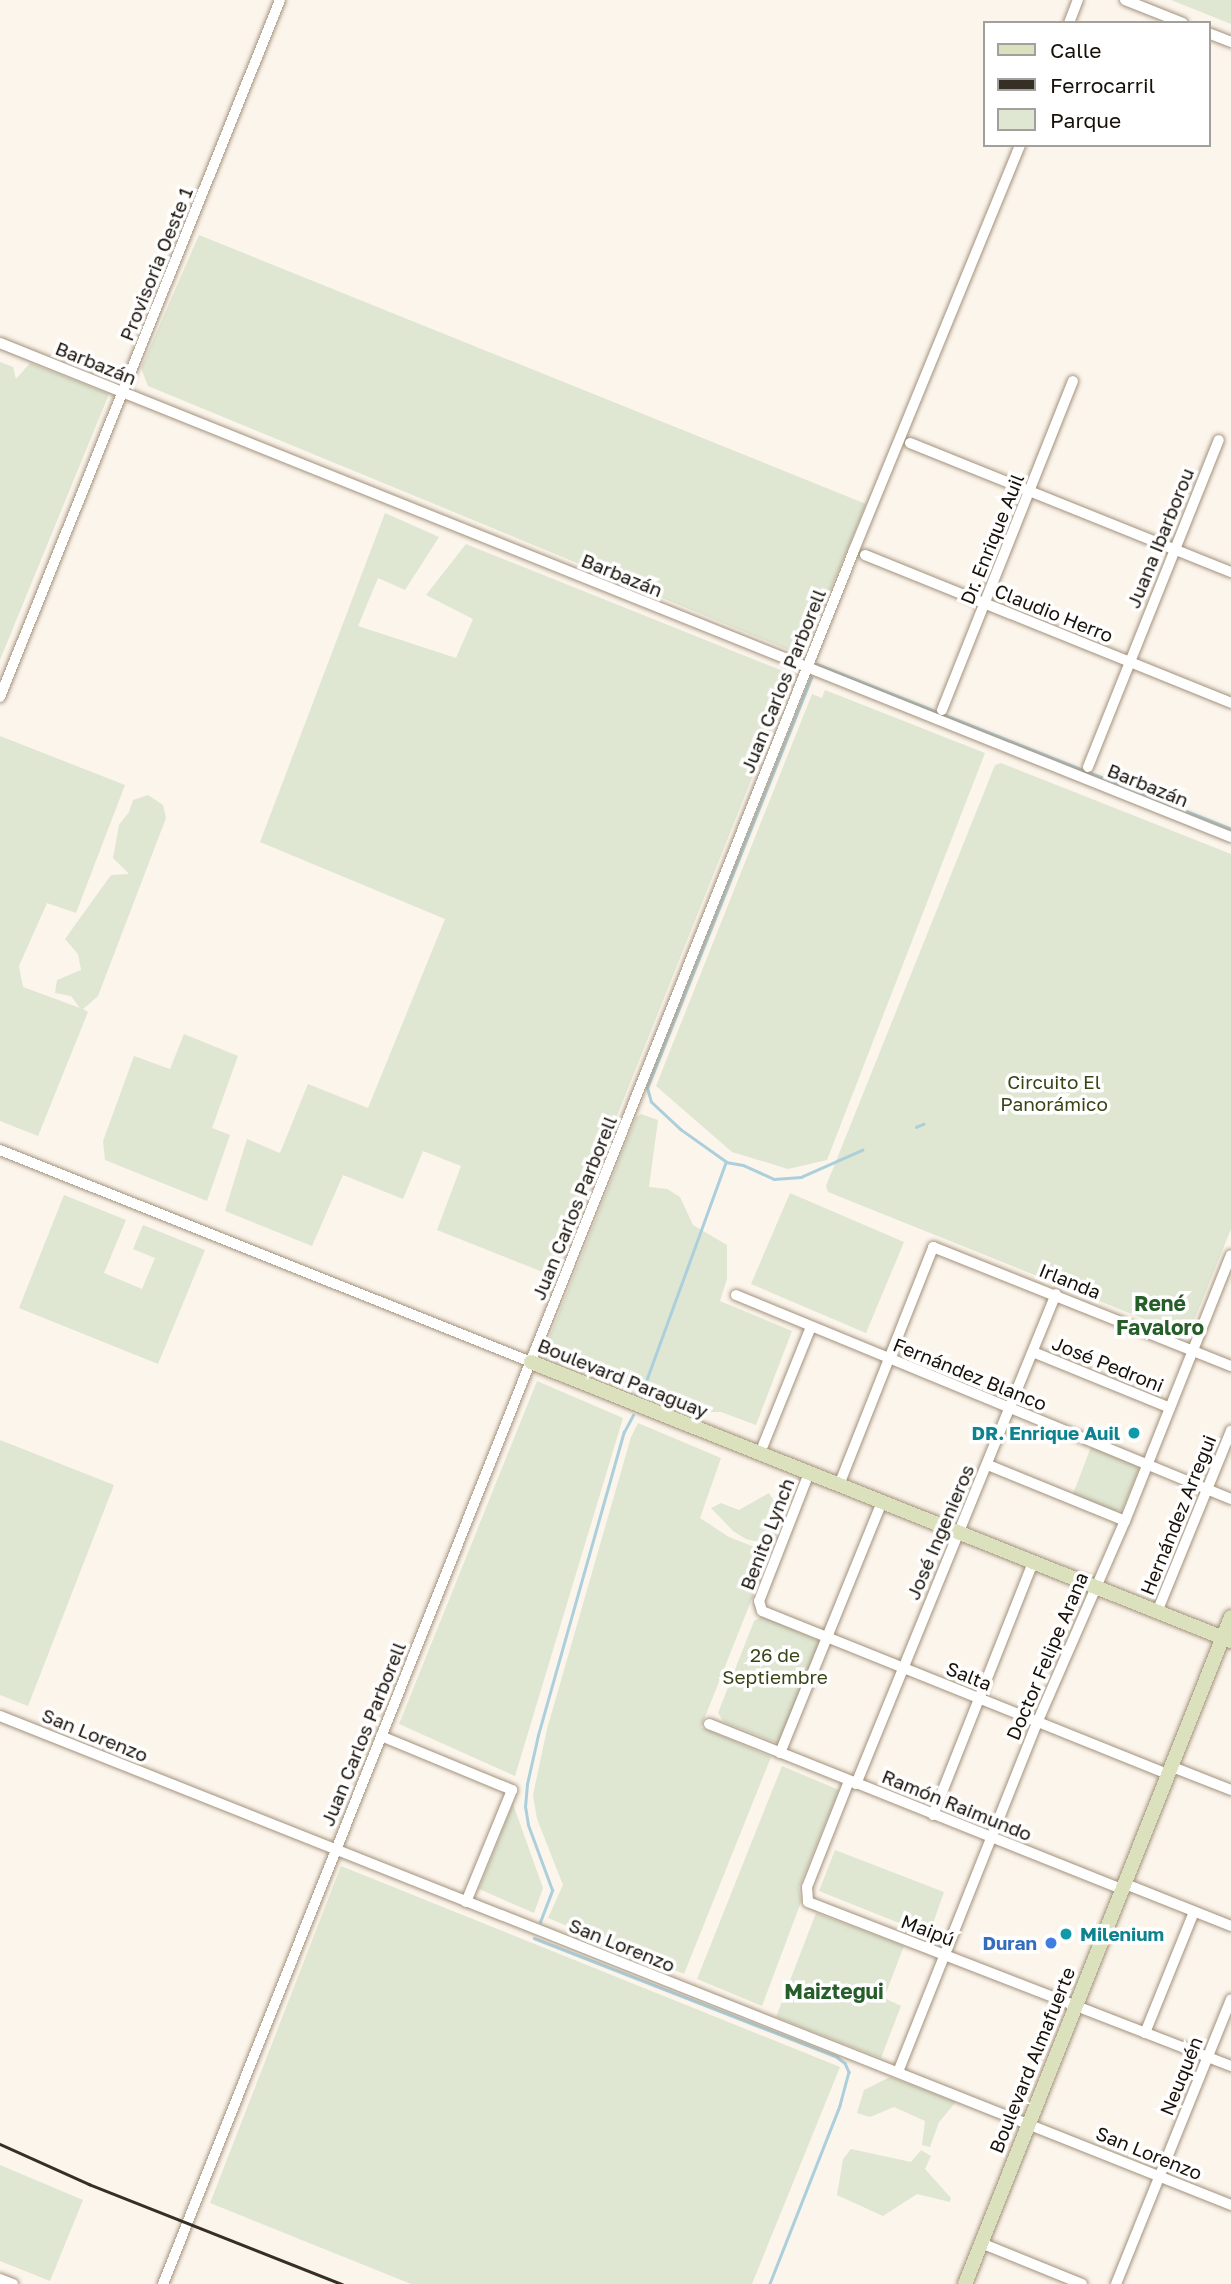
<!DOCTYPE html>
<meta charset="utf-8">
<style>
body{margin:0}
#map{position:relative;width:1231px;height:2284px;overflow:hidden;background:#fcf5ec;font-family:"Golos Text",sans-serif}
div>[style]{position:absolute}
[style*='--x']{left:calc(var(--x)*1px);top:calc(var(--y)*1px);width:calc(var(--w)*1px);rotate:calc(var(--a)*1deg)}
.green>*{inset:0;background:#dfe6d2}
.stream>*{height:2.5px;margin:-1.25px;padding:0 1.25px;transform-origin:1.25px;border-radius:1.25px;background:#accfdc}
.roads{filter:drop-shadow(0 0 2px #a2927b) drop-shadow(0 0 2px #a2927b)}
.street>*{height:10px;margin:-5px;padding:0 5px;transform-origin:5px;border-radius:5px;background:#fff}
.secondary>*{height:14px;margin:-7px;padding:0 7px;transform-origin:7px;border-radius:7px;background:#dae1bc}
.rail>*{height:2.5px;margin:-1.25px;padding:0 1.25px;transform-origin:1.25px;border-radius:1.25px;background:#352f26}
.dots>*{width:19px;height:19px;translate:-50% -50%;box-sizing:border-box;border:4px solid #fff;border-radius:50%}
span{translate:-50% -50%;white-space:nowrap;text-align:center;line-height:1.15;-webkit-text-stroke:7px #fff;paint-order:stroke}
.street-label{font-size:19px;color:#171109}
.park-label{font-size:19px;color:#384415}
.culture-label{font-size:19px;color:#0d838f;font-weight:700}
.right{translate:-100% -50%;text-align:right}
.left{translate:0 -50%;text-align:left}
.shop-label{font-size:19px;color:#366cbe;font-weight:700}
.neighbourhood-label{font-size:21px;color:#265e2a;font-weight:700}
.legend{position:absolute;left:983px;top:21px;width:228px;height:126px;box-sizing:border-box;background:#fff;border:2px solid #a2a09d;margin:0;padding:9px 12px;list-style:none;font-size:21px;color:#171109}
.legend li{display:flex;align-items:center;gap:14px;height:35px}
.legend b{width:35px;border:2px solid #a2a09d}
</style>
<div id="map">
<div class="green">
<i style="clip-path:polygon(1171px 0,1231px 0,1231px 24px)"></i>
<i style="clip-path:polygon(199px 235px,866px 504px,803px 656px,148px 386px,141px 368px)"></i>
<i style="clip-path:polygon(0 362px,13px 367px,16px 379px,30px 363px,109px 394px,0 660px)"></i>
<i style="clip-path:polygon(385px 513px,439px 537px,405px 590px,378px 578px,358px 626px,456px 658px,473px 619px,426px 595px,466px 544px,793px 675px,553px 1276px,437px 1230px,461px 1166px,423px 1151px,403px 1199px,343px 1175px,312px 1246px,225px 1211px,247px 1139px,280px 1153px,308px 1084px,368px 1108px,445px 919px,260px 842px)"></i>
<i style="clip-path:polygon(825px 690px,985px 753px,827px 1160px,788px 1169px,732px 1152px,656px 1086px,812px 694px,822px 698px)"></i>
<i style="clip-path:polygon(0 736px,125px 785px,76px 913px,47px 903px,19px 966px,23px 987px,80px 1008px,71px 996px,55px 993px,57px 980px,81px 970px,78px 954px,65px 939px,111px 875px,129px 874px,113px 858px,119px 825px,129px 812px,133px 800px,148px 795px,163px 805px,166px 818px,98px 996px,83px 1009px,88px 1012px,38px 1136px,0 1121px)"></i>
<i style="clip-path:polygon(1001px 763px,1231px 854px,1231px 1229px,1189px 1333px,1184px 1335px,828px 1192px,826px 1186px,995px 765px)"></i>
<i style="clip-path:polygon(184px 1034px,238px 1056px,212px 1128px,230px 1135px,207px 1201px,105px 1160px,103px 1141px,134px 1056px,170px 1069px)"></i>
<i style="clip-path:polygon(641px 1114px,658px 1120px,649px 1187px,667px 1189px,680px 1197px,693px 1225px,727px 1245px,727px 1279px,720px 1301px,792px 1331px,756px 1425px,721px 1412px,689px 1412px,666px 1397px,632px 1387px,607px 1372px,581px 1367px,544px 1351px,636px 1117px)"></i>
<i style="clip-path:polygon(790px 1193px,904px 1242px,866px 1333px,751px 1284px)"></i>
<i style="clip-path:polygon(64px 1195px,126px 1220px,104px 1273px,142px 1289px,155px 1258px,133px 1249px,143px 1225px,205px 1250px,158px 1364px,19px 1308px)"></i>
<i style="clip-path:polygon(537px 1381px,623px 1418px,515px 1776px,399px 1724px)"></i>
<i style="clip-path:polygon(638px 1423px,721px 1458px,700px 1518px,729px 1537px,770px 1553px,701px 1727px,771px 1757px,684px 1974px,548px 1918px,563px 1885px,537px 1819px,533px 1795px,547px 1729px,631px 1437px)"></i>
<i style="clip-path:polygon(0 1440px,114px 1485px,28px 1706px,0 1695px)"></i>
<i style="clip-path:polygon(1091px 1447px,1134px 1464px,1139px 1470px,1122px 1510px,1115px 1511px,1073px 1494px)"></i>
<i style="clip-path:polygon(769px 1493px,783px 1516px,772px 1545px,746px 1539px,733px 1531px,711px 1508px,721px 1503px,739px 1510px)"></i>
<i style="clip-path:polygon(762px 1616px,821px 1642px,781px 1742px,777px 1743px,724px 1722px,718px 1713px,754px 1621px)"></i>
<i style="clip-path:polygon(782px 1766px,839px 1790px,799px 1887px,801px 1902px,762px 2006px,697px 1979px)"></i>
<i style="clip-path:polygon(513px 1804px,543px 1888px,534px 1913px,479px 1889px)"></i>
<i style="clip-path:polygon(835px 1850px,944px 1892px,929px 1935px,819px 1891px)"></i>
<i style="clip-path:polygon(341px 1866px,840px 2067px,752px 2284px,411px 2284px,210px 2203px)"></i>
<i style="clip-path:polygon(816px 1913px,904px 1946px,884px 1998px,901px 2006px,881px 2058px,776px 2017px)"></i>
<i style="clip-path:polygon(890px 2077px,956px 2102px,939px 2122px,930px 2147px,922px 2145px,925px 2121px,894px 2107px,870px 2117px,857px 2113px,864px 2090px)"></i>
<i style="clip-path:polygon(851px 2149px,911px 2162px,921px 2150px,931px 2156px,925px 2169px,951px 2198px,950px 2202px,917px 2194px,883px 2216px,837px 2195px,843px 2159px)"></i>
<i style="clip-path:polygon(0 2165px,83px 2200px,50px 2281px,0 2261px)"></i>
</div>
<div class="stream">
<i style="--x:817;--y:664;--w:446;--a:21.7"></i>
<i style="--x:916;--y:1127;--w:8;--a:-23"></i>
<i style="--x:726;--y:1162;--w:55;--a:-144.6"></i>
<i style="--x:681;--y:1130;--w:41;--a:-137"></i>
<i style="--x:651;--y:1102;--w:15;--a:-106"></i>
<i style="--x:647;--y:1088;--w:442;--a:-68.2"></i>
<i style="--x:641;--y:1395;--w:248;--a:-70"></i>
<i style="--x:726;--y:1162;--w:17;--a:10"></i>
<i style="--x:743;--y:1165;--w:34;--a:24"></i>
<i style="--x:774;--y:1179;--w:27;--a:-4"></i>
<i style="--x:801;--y:1177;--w:67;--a:-23.9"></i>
<i style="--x:540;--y:1922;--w:34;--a:-69"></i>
<i style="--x:552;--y:1890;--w:69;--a:-110.3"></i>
<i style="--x:528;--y:1825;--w:18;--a:-99"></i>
<i style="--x:525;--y:1807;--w:23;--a:-85"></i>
<i style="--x:527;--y:1784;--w:50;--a:-77.3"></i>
<i style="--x:538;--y:1735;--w:315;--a:-74.2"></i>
<i style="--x:624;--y:1432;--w:19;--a:-62"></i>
<i style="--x:534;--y:1938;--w:326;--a:21.4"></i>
<i style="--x:837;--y:2057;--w:10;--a:37"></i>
<i style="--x:845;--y:2063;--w:10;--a:66"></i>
<i style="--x:849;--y:2072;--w:35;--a:105"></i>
<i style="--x:840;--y:2106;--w:191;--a:111.5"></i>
</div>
<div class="roads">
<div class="street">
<i style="--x:1125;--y:0;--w:62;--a:21.6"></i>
<i style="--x:1069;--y:23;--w:25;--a:-69"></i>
<i style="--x:1208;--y:33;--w:25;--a:21"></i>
<i style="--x:0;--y:343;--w:1326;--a:21.87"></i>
<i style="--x:910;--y:443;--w:346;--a:21.9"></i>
<i style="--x:865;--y:555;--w:395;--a:22"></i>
<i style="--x:0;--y:697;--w:751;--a:-68.11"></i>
<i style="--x:942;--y:710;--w:354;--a:-68.3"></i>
<i style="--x:1088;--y:767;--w:352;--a:-68.2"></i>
<i style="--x:0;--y:1150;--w:572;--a:21.76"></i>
<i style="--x:736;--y:1295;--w:535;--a:22.4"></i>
<i style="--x:1033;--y:1352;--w:148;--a:22.2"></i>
<i style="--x:760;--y:1453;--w:136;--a:-68"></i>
<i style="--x:988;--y:1465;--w:148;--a:22.2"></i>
<i style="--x:809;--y:1473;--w:137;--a:111.3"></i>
<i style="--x:759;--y:1601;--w:10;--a:73"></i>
<i style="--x:762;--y:1611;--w:437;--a:21.9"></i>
<i style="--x:839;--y:1485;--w:256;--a:-68.4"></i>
<i style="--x:933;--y:1247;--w:321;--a:21.8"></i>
<i style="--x:1157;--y:1612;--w:196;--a:-67.8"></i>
<i style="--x:0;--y:1716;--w:1325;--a:21.66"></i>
<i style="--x:709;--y:1724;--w:444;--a:21.8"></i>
<i style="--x:381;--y:1736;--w:142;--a:22.4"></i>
<i style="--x:512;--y:1790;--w:121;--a:112.3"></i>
<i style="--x:780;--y:1753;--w:271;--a:-67.9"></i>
<i style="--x:1170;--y:1766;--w:66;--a:21.5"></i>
<i style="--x:849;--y:1781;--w:114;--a:111.6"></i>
<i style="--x:807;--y:1887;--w:15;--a:86"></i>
<i style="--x:808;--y:1902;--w:454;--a:21.2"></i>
<i style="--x:856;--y:1784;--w:529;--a:-67.8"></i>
<i style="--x:933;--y:1815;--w:271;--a:-68.4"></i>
<i style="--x:1123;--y:1883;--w:116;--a:21.7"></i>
<i style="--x:1145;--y:2033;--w:131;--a:-68"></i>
<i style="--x:898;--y:2072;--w:376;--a:-68.3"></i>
<i style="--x:1037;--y:1723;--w:220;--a:-66.5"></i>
<i style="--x:1125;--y:1521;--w:286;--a:-68.3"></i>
<i style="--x:981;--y:2243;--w:109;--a:22.1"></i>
<i style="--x:0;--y:2279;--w:14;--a:21"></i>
<i style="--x:163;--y:2284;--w:1867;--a:-68.27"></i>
<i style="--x:854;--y:550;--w:438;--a:-67.7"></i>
<i style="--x:1116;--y:2284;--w:307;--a:-68"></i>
</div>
<div class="secondary">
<i style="--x:531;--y:1362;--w:754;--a:21.73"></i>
<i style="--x:965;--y:2284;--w:718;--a:-68.26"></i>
</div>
</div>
<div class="rail">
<i style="--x:0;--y:2144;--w:98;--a:24.2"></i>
<i style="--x:89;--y:2184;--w:272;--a:21.6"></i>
</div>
<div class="dots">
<i style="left:1134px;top:1433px;background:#0f9aa8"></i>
<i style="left:1066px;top:1934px;background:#0f9aa8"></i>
<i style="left:1051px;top:1943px;background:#3f7fe0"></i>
</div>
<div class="street-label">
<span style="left:156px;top:264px;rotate:-68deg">Provisoria Oeste 1</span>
<span style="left:96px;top:363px;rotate:22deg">Barbazán</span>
<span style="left:1160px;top:538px;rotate:-68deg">Juana Ibarborou</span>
<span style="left:992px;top:539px;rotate:-68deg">Dr. Enrique Auil</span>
<span style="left:622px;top:575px;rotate:22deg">Barbazán</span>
<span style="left:1054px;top:613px;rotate:22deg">Claudio Herro</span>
<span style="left:783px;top:681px;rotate:-68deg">Juan Carlos Parborell</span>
<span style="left:1148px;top:785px;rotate:22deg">Barbazán</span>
<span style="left:574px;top:1208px;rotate:-68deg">Juan Carlos Parborell</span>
<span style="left:1070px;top:1281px;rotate:22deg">Irlanda</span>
<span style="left:1108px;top:1364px;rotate:22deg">José Pedroni</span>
<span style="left:970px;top:1374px;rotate:22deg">Fernández Blanco</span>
<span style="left:623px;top:1378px;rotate:22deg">Boulevard Paraguay</span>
<span style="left:1178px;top:1515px;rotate:-68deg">Hernández Arregui</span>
<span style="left:940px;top:1532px;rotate:-67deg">José Ingenieros</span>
<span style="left:767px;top:1534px;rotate:-69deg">Benito Lynch</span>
<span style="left:1047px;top:1656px;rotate:-67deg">Doctor Felipe Arana</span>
<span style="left:969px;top:1676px;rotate:22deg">Salta</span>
<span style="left:363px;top:1734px;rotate:-68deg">Juan Carlos Parborell</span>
<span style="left:95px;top:1735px;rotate:22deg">San Lorenzo</span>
<span style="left:957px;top:1805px;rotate:22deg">Ramón Raimundo</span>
<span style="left:928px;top:1930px;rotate:21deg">Maipú</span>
<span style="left:622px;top:1945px;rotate:22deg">San Lorenzo</span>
<span style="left:1032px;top:2060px;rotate:-68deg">Boulevard Almafuerte</span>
<span style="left:1181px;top:2076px;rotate:-68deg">Neuquén</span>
<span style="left:1149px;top:2153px;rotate:22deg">San Lorenzo</span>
</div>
<div class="park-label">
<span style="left:1054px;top:1093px">Circuito El<br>Panorámico</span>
<span style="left:775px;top:1666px">26 de<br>Septiembre</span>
</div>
<div class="culture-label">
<span class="right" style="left:1120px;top:1433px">DR. Enrique Auil</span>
<span class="left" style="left:1080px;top:1934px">Milenium</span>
</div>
<div class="shop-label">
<span class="right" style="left:1037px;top:1943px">Duran</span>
</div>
<div class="neighbourhood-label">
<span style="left:1160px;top:1315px">René<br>Favaloro</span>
<span style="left:834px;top:1991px">Maiztegui</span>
</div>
<ul class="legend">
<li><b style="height:9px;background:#dae1bc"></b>Calle</li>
<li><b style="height:9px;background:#352f26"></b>Ferrocarril</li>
<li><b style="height:19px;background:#dfe6d2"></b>Parque</li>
</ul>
</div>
